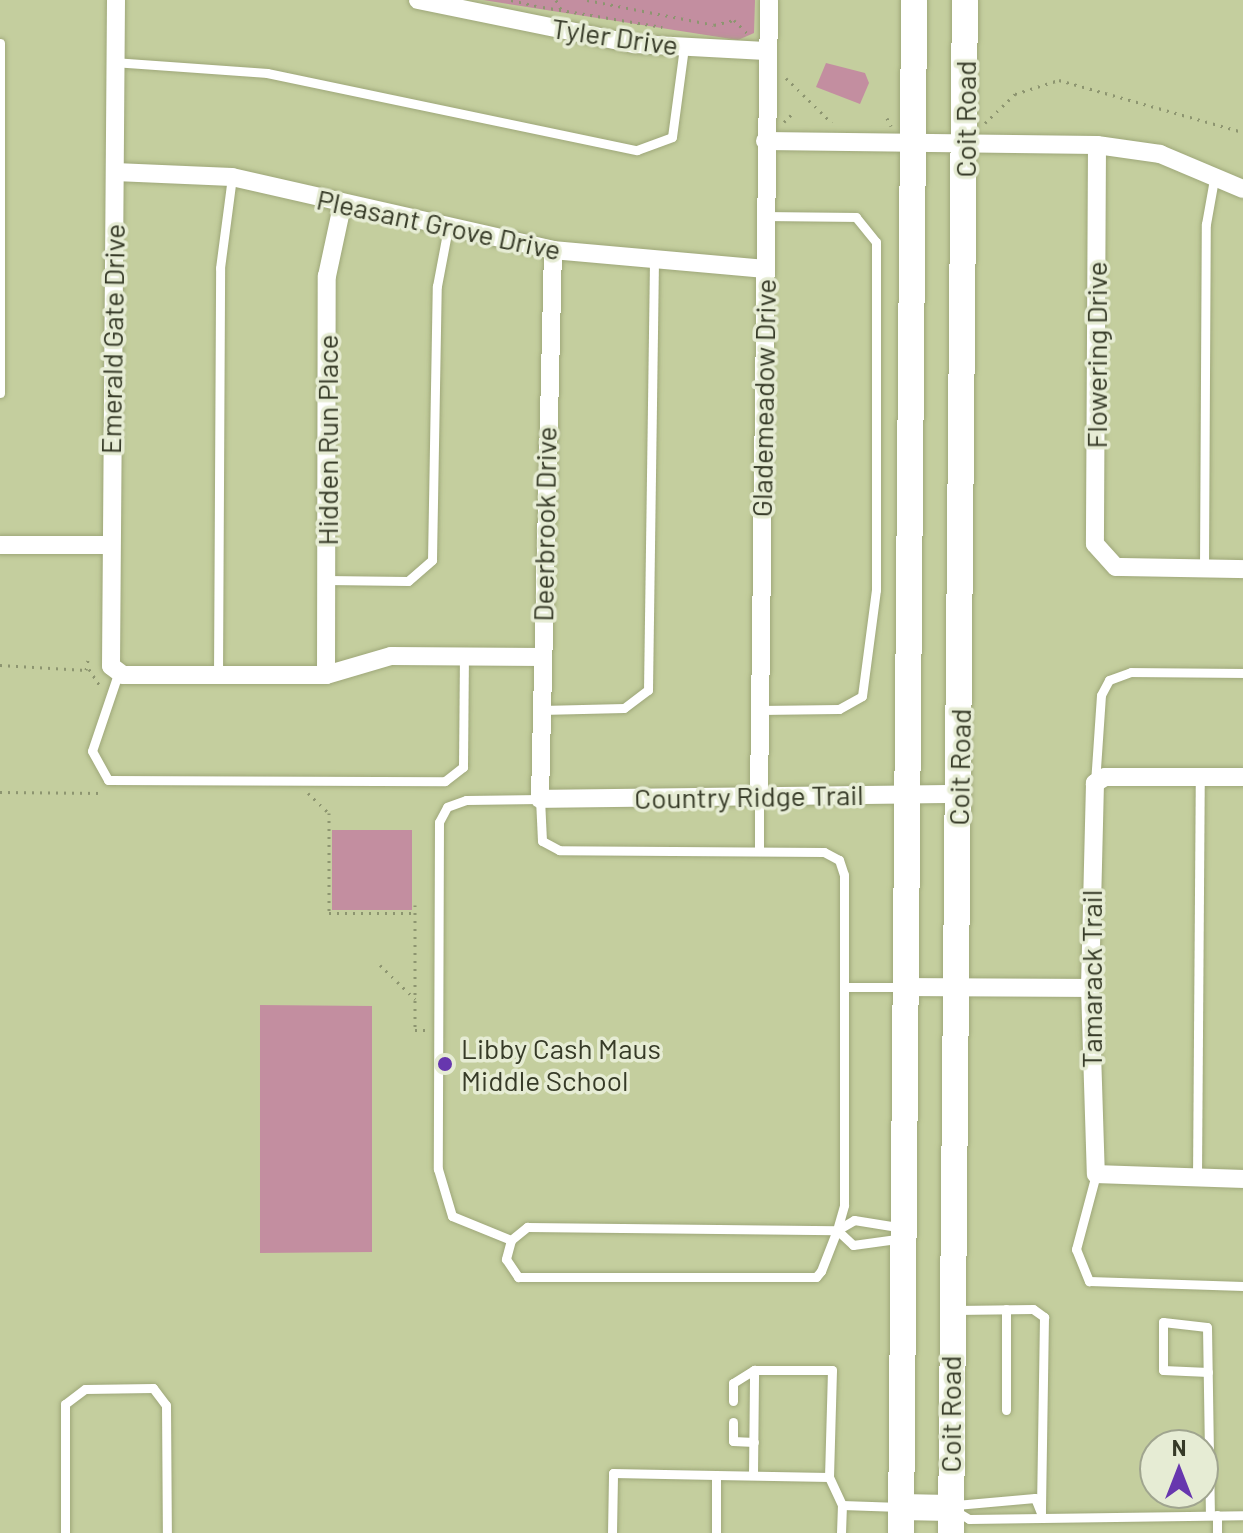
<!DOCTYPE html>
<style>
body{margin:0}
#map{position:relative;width:1243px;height:1533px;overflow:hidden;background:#c4ce9e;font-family:Barlow,sans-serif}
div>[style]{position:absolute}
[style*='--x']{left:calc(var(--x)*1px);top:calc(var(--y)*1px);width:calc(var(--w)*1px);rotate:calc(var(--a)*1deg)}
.green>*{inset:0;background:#c38ea0}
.path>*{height:3px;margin-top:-1.5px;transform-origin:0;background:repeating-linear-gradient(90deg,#8d9570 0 2px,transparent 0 8px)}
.roads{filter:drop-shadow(0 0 2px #9ea779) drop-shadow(0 0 2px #9ea779)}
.service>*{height:9px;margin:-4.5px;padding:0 4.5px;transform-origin:4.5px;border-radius:4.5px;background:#fff}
.minor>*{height:18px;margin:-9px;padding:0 9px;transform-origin:9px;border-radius:9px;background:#fff}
.secondary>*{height:26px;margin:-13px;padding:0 13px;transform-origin:13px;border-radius:13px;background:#fff}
.dots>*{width:22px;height:22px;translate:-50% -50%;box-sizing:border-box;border:4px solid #e6ecd4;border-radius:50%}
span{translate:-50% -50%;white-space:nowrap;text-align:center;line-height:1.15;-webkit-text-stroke:7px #e6ecd4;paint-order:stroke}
.street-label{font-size:28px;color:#363a27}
.poi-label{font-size:28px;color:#363a27}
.left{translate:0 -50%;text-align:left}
.north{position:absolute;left:1139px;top:1429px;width:80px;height:80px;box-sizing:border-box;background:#e6ecd4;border:2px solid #a0a58f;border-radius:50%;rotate:0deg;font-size:22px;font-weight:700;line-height:32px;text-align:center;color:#363a27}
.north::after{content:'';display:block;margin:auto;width:28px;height:36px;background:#6737ae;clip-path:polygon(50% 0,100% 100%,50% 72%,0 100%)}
</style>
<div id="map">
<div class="green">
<i style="clip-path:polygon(483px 0,755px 0,754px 33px,738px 40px)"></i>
<i style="clip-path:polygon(826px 63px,865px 73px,869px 83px,860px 104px,816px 87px)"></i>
<i style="clip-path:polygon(332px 830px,412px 830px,412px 910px,332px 910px)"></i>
<i style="clip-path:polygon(260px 1005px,372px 1006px,372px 1252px,260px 1253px)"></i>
</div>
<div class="path">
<i style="--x:511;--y:0;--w:26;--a:13"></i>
<i style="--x:556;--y:0;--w:13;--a:61"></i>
<i style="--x:587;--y:0;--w:129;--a:11.1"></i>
<i style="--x:714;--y:25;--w:21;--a:-14"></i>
<i style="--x:734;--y:20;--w:18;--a:45"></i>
<i style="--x:543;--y:7;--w:121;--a:9.5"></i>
<i style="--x:786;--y:78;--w:64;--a:44.4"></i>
<i style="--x:887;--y:118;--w:9;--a:63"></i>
<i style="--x:784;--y:122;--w:13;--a:-45"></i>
<i style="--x:985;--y:123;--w:42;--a:-44"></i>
<i style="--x:1015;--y:94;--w:46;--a:-17.7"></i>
<i style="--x:1059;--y:80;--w:191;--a:15.8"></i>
<i style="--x:0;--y:665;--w:86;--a:3.3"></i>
<i style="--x:86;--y:670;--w:10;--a:-79"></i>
<i style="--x:89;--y:669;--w:20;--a:57"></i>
<i style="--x:0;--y:792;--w:104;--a:0.6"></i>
<i style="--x:308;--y:793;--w:29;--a:44"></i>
<i style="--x:329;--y:813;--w:100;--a:90"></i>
<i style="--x:329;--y:913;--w:86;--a:0"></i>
<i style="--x:415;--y:905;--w:125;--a:90"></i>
<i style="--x:415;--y:1030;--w:11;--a:0"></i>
<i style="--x:380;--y:965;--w:49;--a:44.2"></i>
</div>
<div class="roads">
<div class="service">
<i style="--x:0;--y:43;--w:350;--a:90"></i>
<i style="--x:114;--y:62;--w:153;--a:4.1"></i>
<i style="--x:267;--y:73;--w:378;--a:11.8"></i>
<i style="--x:637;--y:150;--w:37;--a:-20"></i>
<i style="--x:672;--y:137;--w:91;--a:-82.4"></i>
<i style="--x:1204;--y:568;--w:344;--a:-89.7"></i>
<i style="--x:1206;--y:224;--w:46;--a:-79.9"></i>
<i style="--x:326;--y:580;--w:82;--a:0.7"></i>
<i style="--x:408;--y:581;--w:32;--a:-41"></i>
<i style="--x:432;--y:560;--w:274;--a:-89"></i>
<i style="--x:437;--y:286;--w:59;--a:-79.3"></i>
<i style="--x:118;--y:674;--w:81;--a:108.7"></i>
<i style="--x:92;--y:751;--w:33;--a:61"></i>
<i style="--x:108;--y:780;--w:337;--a:0.2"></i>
<i style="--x:445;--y:781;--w:23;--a:-38"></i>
<i style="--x:463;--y:767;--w:110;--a:-89.5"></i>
<i style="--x:218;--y:676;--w:408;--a:-89.7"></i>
<i style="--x:220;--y:268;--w:92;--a:-82.5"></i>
<i style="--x:541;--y:710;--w:83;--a:-1.4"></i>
<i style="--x:624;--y:708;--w:30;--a:-37"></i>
<i style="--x:648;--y:690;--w:427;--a:-89.2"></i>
<i style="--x:760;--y:710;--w:79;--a:-0.7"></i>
<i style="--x:839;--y:709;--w:26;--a:-29"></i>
<i style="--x:862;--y:696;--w:107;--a:-82.5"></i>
<i style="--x:876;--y:590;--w:348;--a:-90"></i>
<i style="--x:876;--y:242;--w:32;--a:-129"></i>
<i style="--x:856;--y:217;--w:90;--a:-179.4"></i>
<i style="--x:1095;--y:783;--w:88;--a:-86.1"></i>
<i style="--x:1101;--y:695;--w:17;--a:-62"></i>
<i style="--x:1109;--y:680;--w:23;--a:-20"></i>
<i style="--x:1131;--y:672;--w:112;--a:0.5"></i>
<i style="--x:759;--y:796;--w:55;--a:90"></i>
<i style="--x:846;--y:987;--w:56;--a:0"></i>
<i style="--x:1096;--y:1174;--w:78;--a:104.9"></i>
<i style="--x:1076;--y:1249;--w:35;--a:68"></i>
<i style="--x:1089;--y:1281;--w:154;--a:1.9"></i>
<i style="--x:1197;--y:1178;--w:401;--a:-89.6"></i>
<i style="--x:837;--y:1230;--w:22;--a:43"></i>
<i style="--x:853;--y:1245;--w:44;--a:-7.8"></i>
<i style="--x:511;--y:1240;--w:20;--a:105"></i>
<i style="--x:506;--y:1259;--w:22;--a:56"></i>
<i style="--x:518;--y:1277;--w:298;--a:0"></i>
<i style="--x:816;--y:1277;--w:8;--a:-50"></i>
<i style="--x:821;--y:1271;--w:44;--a:-68.7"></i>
<i style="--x:837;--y:1230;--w:26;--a:-74"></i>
<i style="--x:844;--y:1205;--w:330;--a:-90"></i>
<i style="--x:844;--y:875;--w:16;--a:-108"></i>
<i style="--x:839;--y:860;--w:17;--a:-152"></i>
<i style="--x:824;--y:852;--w:265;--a:-179.6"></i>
<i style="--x:559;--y:850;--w:19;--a:-152"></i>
<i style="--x:542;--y:841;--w:42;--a:-92.7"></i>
<i style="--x:540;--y:799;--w:74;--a:179.2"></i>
<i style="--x:466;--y:800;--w:20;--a:160"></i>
<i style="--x:447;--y:807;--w:17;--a:118"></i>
<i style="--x:439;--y:822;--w:347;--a:90.2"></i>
<i style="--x:438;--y:1169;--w:49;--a:73.4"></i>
<i style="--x:452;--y:1216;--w:64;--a:22.1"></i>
<i style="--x:511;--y:1240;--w:21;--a:-39"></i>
<i style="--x:527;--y:1227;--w:310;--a:0.6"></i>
<i style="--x:837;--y:1230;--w:20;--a:-30"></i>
<i style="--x:854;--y:1220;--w:44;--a:9.2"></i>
<i style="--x:956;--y:1310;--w:77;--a:-0.7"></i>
<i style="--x:1033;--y:1309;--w:14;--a:36"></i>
<i style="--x:1044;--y:1317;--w:196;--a:90.9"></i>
<i style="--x:1208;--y:1372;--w:45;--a:-177.5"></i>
<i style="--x:1163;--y:1370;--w:48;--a:-90"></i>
<i style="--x:1163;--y:1322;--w:44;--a:6.5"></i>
<i style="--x:1207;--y:1327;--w:188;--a:89.1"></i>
<i style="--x:733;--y:1401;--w:18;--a:-90"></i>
<i style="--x:733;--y:1383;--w:25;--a:-32"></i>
<i style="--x:1006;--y:1410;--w:101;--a:-90"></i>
<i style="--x:733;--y:1422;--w:19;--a:90"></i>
<i style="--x:733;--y:1441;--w:21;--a:3"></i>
<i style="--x:753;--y:1474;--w:104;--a:-89.4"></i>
<i style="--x:754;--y:1370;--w:78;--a:0"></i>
<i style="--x:832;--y:1370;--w:107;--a:91.6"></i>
<i style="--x:956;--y:1505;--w:79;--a:-5.1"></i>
<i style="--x:1035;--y:1498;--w:16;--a:68"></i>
<i style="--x:954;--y:1510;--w:17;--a:31"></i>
<i style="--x:969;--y:1519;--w:274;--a:-0.8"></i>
<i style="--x:1217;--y:1515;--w:18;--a:90"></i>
<i style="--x:65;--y:1533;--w:129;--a:-90"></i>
<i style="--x:65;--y:1404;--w:25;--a:-37"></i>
<i style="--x:85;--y:1389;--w:68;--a:-0.8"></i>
<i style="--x:153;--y:1388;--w:21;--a:53"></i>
<i style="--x:166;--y:1405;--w:128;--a:89.6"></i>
<i style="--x:612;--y:1533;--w:60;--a:-89"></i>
<i style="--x:613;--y:1473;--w:103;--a:1.1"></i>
<i style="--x:716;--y:1533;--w:58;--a:-90"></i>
<i style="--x:716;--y:1475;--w:113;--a:1"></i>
<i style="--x:829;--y:1477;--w:31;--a:65"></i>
<i style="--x:842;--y:1505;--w:58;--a:2"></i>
<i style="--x:841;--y:1533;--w:28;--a:-88"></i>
</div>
<div class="minor">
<i style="--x:116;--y:0;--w:666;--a:90.43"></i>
<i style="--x:111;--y:666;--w:15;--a:37"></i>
<i style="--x:123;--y:675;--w:203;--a:0"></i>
<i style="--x:326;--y:675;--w:68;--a:-16.3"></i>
<i style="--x:391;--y:656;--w:151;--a:0.4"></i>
<i style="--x:418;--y:0;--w:221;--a:11.5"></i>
<i style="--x:635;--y:44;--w:131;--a:3.1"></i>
<i style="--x:765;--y:141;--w:332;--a:0.7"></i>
<i style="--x:1097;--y:145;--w:64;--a:8.1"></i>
<i style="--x:1160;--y:154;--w:90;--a:22.9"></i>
<i style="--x:1097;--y:145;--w:399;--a:90.3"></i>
<i style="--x:1095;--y:544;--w:31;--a:48"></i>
<i style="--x:1116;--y:567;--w:127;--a:0.9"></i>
<i style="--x:115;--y:172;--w:117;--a:2.4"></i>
<i style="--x:232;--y:177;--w:329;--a:12.8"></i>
<i style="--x:553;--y:250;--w:213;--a:5.1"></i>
<i style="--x:553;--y:250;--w:549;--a:91.36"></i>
<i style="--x:540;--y:799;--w:419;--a:-0.7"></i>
<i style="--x:0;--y:545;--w:110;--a:0"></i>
<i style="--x:326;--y:675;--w:399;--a:-89.9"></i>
<i style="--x:327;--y:276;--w:72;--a:-77.9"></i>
<i style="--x:1243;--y:777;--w:138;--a:180"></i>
<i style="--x:1105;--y:777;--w:12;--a:149"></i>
<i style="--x:1095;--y:783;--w:205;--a:91.4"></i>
<i style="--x:1090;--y:988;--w:186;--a:88.2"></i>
<i style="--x:1096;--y:1174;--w:147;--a:1.9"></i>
<i style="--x:759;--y:796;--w:796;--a:-89.28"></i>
<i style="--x:906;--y:987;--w:184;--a:0.3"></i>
</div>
<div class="secondary">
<i style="--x:901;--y:1507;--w:49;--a:1.2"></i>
<i style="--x:901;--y:1533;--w:1533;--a:-89.51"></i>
<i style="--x:951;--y:1533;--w:1533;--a:-89.48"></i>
</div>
</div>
<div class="dots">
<i style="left:445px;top:1064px;background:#6737ae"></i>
</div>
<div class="street-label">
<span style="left:615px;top:36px;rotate:8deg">Tyler Drive</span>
<span style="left:965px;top:119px;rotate:-90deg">Coit Road</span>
<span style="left:439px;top:224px;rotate:12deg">Pleasant Grove Drive</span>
<span style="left:112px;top:339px;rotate:-89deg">Emerald Gate Drive</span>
<span style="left:1096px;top:355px;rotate:-90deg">Flowering Drive</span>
<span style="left:763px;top:398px;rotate:-89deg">Glademeadow Drive</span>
<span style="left:327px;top:440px;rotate:-90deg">Hidden Run Place</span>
<span style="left:544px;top:524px;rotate:-89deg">Deerbrook Drive</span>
<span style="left:959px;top:767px;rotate:-89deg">Coit Road</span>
<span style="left:749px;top:796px;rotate:-1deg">Country Ridge Trail</span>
<span style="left:1091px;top:979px;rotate:-90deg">Tamarack Trail</span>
<span style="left:950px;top:1414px;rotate:-90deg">Coit Road</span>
</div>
<div class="poi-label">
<span class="left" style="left:461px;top:1064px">Libby Cash Maus<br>Middle School</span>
</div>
<div class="north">N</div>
</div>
